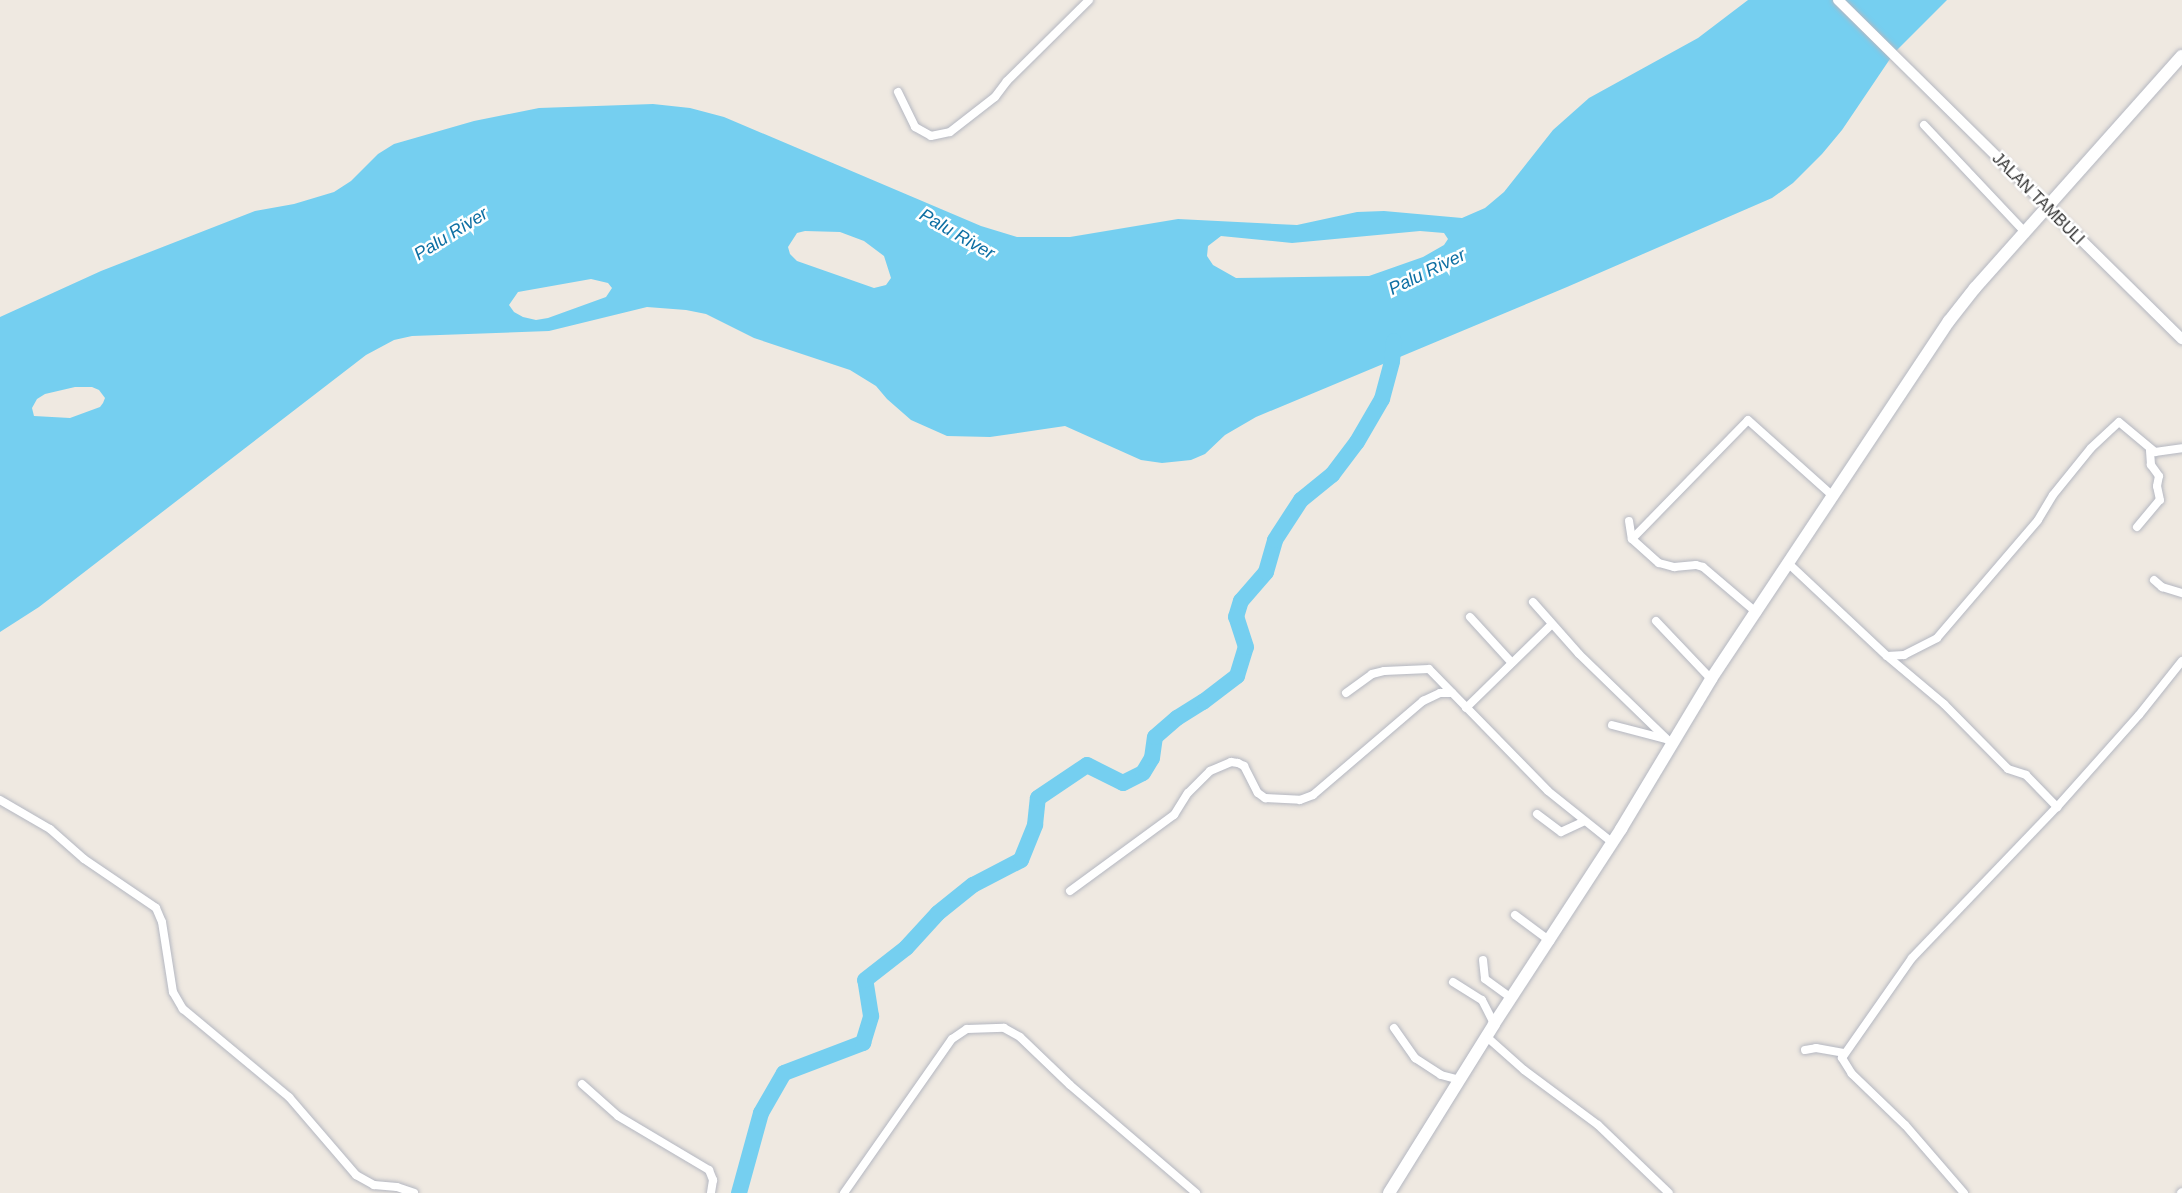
<!DOCTYPE html>
<style>
body{margin:0}
#map{position:relative;width:2182px;height:1193px;overflow:hidden;background:#efe9e1;font-family:Helvetica,sans-serif}
div>[style]{position:absolute}
[style*='--x']{left:calc(var(--x)*1px);top:calc(var(--y)*1px);width:calc(var(--w)*1px);rotate:calc(var(--a)*1deg)}
.water>*{inset:0;background:#75cff0}
.river>*{height:16px;margin:-8px;padding:0 8px;transform-origin:8px;border-radius:8px;background:#75cff0}
.roads{filter:drop-shadow(0 0 2px #b4b7c1) drop-shadow(0 0 2px #b4b7c1)}
.minor>*{height:8px;margin:-4px;padding:0 4px;transform-origin:4px;border-radius:4px;background:#fff}
.tertiary>*{height:10px;margin:-5px;padding:0 5px;transform-origin:5px;border-radius:5px;background:#fff}
.secondary>*{height:12px;margin:-6px;padding:0 6px;transform-origin:6px;border-radius:6px;background:#fff}
span{translate:-50% -50%;white-space:nowrap;text-align:center;line-height:1.15;-webkit-text-stroke:5px #fff;paint-order:stroke}
.street-label{font-size:16px;color:#2e2e2e}
.water-label{font-size:18px;color:#0d6fa3;font-style:italic}
</style>
<div id="map">
<div class="water">
<i style="clip-path:polygon(evenodd,1748px 0,1947px 0,1894px 53px,1842px 130px,1822px 154px,1793px 183px,1772px 198px,1567px 287px,1256px 417px,1225px 435px,1205px 454px,1191px 460px,1162px 463px,1141px 460px,1065px 426px,990px 437px,947px 436px,911px 420px,887px 399px,876px 386px,850px 370px,754px 338px,706px 314px,686px 310px,647px 307px,549px 331px,412px 336px,394px 340px,366px 355px,39px 607px,0 632px,0 317px,101px 271px,255px 211px,294px 204px,334px 192px,351px 181px,378px 154px,394px 144px,474px 121px,539px 108px,653px 104px,690px 108px,724px 117px,981px 226px,1017px 237px,1070px 237px,1178px 219px,1297px 225px,1357px 212px,1384px 211px,1462px 218px,1485px 208px,1504px 192px,1553px 130px,1589px 98px,1698px 38px,1748px 0,805px 231px,840px 232px,864px 241px,884px 256px,891px 278px,886px 285px,874px 288px,797px 261px,790px 254px,788px 247px,797px 233px,805px 231px,1748px 0,1420px 231px,1444px 233px,1448px 239px,1444px 245px,1423px 257px,1369px 276px,1236px 278px,1213px 265px,1207px 256px,1208px 246px,1221px 236px,1292px 243px,1420px 231px,1748px 0,591px 279px,608px 283px,612px 288px,606px 297px,548px 318px,536px 320px,523px 317px,514px 312px,509px 305px,518px 292px,591px 279px,1748px 0,75px 387px,92px 387px,99px 390px,105px 398px,103px 403px,100px 407px,70px 418px,34px 416px,32px 408px,37px 399px,45px 394px,75px 387px)"></i>
</div>
<div class="river">
<i style="--x:739;--y:1193;--w:83;--a:-74.6"></i>
<i style="--x:761;--y:1113;--w:46;--a:-60.1"></i>
<i style="--x:784;--y:1073;--w:85;--a:-20.8"></i>
<i style="--x:863;--y:1043;--w:28;--a:-73"></i>
<i style="--x:871;--y:1016;--w:36;--a:-99"></i>
<i style="--x:865;--y:980;--w:52;--a:-38"></i>
<i style="--x:906;--y:948;--w:47;--a:-47.6"></i>
<i style="--x:938;--y:913;--w:45;--a:-38.7"></i>
<i style="--x:973;--y:885;--w:54;--a:-27.5"></i>
<i style="--x:1021;--y:860;--w:38;--a:-68"></i>
<i style="--x:1035;--y:825;--w:27;--a:-84"></i>
<i style="--x:1038;--y:798;--w:59;--a:-34"></i>
<i style="--x:1087;--y:765;--w:40;--a:26.6"></i>
<i style="--x:1123;--y:783;--w:22;--a:-27"></i>
<i style="--x:1143;--y:773;--w:17;--a:-59"></i>
<i style="--x:1152;--y:758;--w:21;--a:-82"></i>
<i style="--x:1155;--y:737;--w:29;--a:-41"></i>
<i style="--x:1177;--y:718;--w:31;--a:-32"></i>
<i style="--x:1203;--y:702;--w:43;--a:-37.4"></i>
<i style="--x:1237;--y:676;--w:30;--a:-73"></i>
<i style="--x:1246;--y:647;--w:32;--a:-108"></i>
<i style="--x:1236;--y:617;--w:17;--a:-73"></i>
<i style="--x:1241;--y:601;--w:38;--a:-49"></i>
<i style="--x:1266;--y:572;--w:33;--a:-74"></i>
<i style="--x:1275;--y:540;--w:48;--a:-57"></i>
<i style="--x:1301;--y:500;--w:40;--a:-39"></i>
<i style="--x:1332;--y:475;--w:41;--a:-52.9"></i>
<i style="--x:1357;--y:442;--w:50;--a:-59.8"></i>
<i style="--x:1382;--y:399;--w:39;--a:-75"></i>
<i style="--x:1392;--y:361;--w:20;--a:-84"></i>
</div>
<div class="roads">
<div class="minor">
<i style="--x:898;--y:92;--w:39;--a:64"></i>
<i style="--x:915;--y:127;--w:18;--a:29"></i>
<i style="--x:931;--y:136;--w:19;--a:-12"></i>
<i style="--x:950;--y:132;--w:57;--a:-37.9"></i>
<i style="--x:995;--y:97;--w:20;--a:-53"></i>
<i style="--x:1007;--y:81;--w:115;--a:-44.6"></i>
<i style="--x:1924;--y:125;--w:147;--a:46.7"></i>
<i style="--x:1629;--y:521;--w:18;--a:81"></i>
<i style="--x:1632;--y:539;--w:36;--a:42"></i>
<i style="--x:1659;--y:563;--w:16;--a:15"></i>
<i style="--x:1674;--y:567;--w:22;--a:-5"></i>
<i style="--x:1696;--y:565;--w:7;--a:16"></i>
<i style="--x:1703;--y:567;--w:71;--a:40.4"></i>
<i style="--x:2137;--y:527;--w:35;--a:-50"></i>
<i style="--x:2160;--y:500;--w:14;--a:-102"></i>
<i style="--x:2157;--y:486;--w:10;--a:-79"></i>
<i style="--x:2159;--y:476;--w:14;--a:-126"></i>
<i style="--x:2151;--y:465;--w:15;--a:-94"></i>
<i style="--x:1632;--y:539;--w:166;--a:-45.7"></i>
<i style="--x:1748;--y:420;--w:115;--a:41.8"></i>
<i style="--x:1789;--y:564;--w:134;--a:43.2"></i>
<i style="--x:1887;--y:656;--w:17;--a:-3"></i>
<i style="--x:1904;--y:655;--w:37;--a:-27"></i>
<i style="--x:1937;--y:638;--w:155;--a:-49.4"></i>
<i style="--x:2038;--y:520;--w:29;--a:-59"></i>
<i style="--x:2053;--y:495;--w:60;--a:-51"></i>
<i style="--x:2091;--y:448;--w:38;--a:-43"></i>
<i style="--x:2119;--y:422;--w:47;--a:39.8"></i>
<i style="--x:2155;--y:452;--w:27;--a:-8"></i>
<i style="--x:2154;--y:580;--w:11;--a:41"></i>
<i style="--x:2162;--y:587;--w:21;--a:17"></i>
<i style="--x:1533;--y:602;--w:69;--a:48.5"></i>
<i style="--x:1579;--y:654;--w:131;--a:44.1"></i>
<i style="--x:1470;--y:617;--w:62;--a:47.6"></i>
<i style="--x:1656;--y:621;--w:80;--a:46.5"></i>
<i style="--x:1887;--y:656;--w:75;--a:40.1"></i>
<i style="--x:1944;--y:704;--w:91;--a:45.4"></i>
<i style="--x:2008;--y:769;--w:19;--a:18"></i>
<i style="--x:2026;--y:775;--w:45;--a:45.9"></i>
<i style="--x:1346;--y:693;--w:32;--a:-36"></i>
<i style="--x:1372;--y:674;--w:12;--a:-14"></i>
<i style="--x:1384;--y:671;--w:45;--a:-2.5"></i>
<i style="--x:1429;--y:669;--w:170;--a:45.7"></i>
<i style="--x:1548;--y:791;--w:83;--a:38.7"></i>
<i style="--x:1466;--y:708;--w:120;--a:-44.3"></i>
<i style="--x:1612;--y:725;--w:56;--a:14.5"></i>
<i style="--x:0;--y:800;--w:58;--a:30.1"></i>
<i style="--x:50;--y:829;--w:45;--a:41.4"></i>
<i style="--x:84;--y:859;--w:87;--a:34.2"></i>
<i style="--x:156;--y:908;--w:15;--a:67"></i>
<i style="--x:162;--y:922;--w:71;--a:81.1"></i>
<i style="--x:173;--y:992;--w:20;--a:60"></i>
<i style="--x:183;--y:1009;--w:138;--a:39.7"></i>
<i style="--x:289;--y:1097;--w:103;--a:49.3"></i>
<i style="--x:356;--y:1175;--w:21;--a:29"></i>
<i style="--x:374;--y:1185;--w:23;--a:5"></i>
<i style="--x:397;--y:1187;--w:18;--a:19"></i>
<i style="--x:1537;--y:814;--w:30;--a:37"></i>
<i style="--x:1561;--y:832;--w:26;--a:-25"></i>
<i style="--x:1070;--y:891;--w:129;--a:-36.2"></i>
<i style="--x:1174;--y:815;--w:26;--a:-58"></i>
<i style="--x:1188;--y:793;--w:31;--a:-45"></i>
<i style="--x:1210;--y:771;--w:23;--a:-23"></i>
<i style="--x:1231;--y:762;--w:7;--a:8"></i>
<i style="--x:1238;--y:763;--w:7;--a:27"></i>
<i style="--x:1244;--y:766;--w:30;--a:63"></i>
<i style="--x:1258;--y:793;--w:9;--a:36"></i>
<i style="--x:1265;--y:798;--w:35;--a:3"></i>
<i style="--x:1300;--y:800;--w:14;--a:-21"></i>
<i style="--x:1313;--y:795;--w:145;--a:-40.5"></i>
<i style="--x:1423;--y:701;--w:19;--a:-25"></i>
<i style="--x:1440;--y:693;--w:12;--a:0"></i>
<i style="--x:1515;--y:915;--w:44;--a:36.6"></i>
<i style="--x:1483;--y:960;--w:19;--a:84"></i>
<i style="--x:1485;--y:979;--w:32;--a:36"></i>
<i style="--x:1453;--y:982;--w:34;--a:32"></i>
<i style="--x:1482;--y:1000;--w:27;--a:63"></i>
<i style="--x:1394;--y:1028;--w:37;--a:55"></i>
<i style="--x:1415;--y:1058;--w:31;--a:33"></i>
<i style="--x:1441;--y:1075;--w:20;--a:15"></i>
<i style="--x:1488;--y:1038;--w:48;--a:41.6"></i>
<i style="--x:1524;--y:1070;--w:92;--a:36.6"></i>
<i style="--x:1598;--y:1125;--w:98;--a:43.8"></i>
<i style="--x:1805;--y:1050;--w:11;--a:-10"></i>
<i style="--x:1816;--y:1048;--w:28;--a:10"></i>
<i style="--x:582;--y:1084;--w:48;--a:41.6"></i>
<i style="--x:618;--y:1116;--w:106;--a:30.7"></i>
<i style="--x:709;--y:1170;--w:11;--a:68"></i>
<i style="--x:713;--y:1180;--w:13;--a:99"></i>
<i style="--x:844;--y:1193;--w:188;--a:-55"></i>
<i style="--x:952;--y:1039;--w:18;--a:-34"></i>
<i style="--x:967;--y:1029;--w:37;--a:-2"></i>
<i style="--x:1004;--y:1028;--w:18;--a:29"></i>
<i style="--x:1020;--y:1037;--w:69;--a:43.8"></i>
<i style="--x:1070;--y:1085;--w:166;--a:40.6"></i>
<i style="--x:1964;--y:1193;--w:90;--a:-130.9"></i>
<i style="--x:1905;--y:1125;--w:74;--a:-136.1"></i>
<i style="--x:1852;--y:1074;--w:19;--a:-122"></i>
<i style="--x:1842;--y:1058;--w:122;--a:-55"></i>
<i style="--x:1912;--y:958;--w:209;--a:-46.2"></i>
<i style="--x:2057;--y:807;--w:123;--a:-48.3"></i>
<i style="--x:2139;--y:715;--w:69;--a:-51.5"></i>
<i style="--x:2181;--y:1193;--w:1;--a:-45"></i>
</div>
<div class="tertiary">
<i style="--x:1838;--y:0;--w:483;--a:44.6"></i>
</div>
<div class="secondary">
<i style="--x:1389;--y:1193;--w:199;--a:-58.1"></i>
<i style="--x:1494;--y:1024;--w:233;--a:-56.9"></i>
<i style="--x:1621;--y:829;--w:175;--a:-59"></i>
<i style="--x:1711;--y:679;--w:430;--a:-56.4"></i>
<i style="--x:1949;--y:321;--w:42;--a:-51.8"></i>
<i style="--x:1975;--y:288;--w:311;--a:-48.3"></i>
</div>
</div>
<div class="street-label">
<span style="left:2038px;top:199px;rotate:45deg">JALAN TAMBULI</span>
</div>
<div class="water-label">
<span style="left:451px;top:234px;rotate:-32deg">Palu River</span>
<span style="left:957px;top:234px;rotate:30deg">Palu River</span>
<span style="left:1427px;top:272px;rotate:-26deg">Palu River</span>
</div>
</div>
